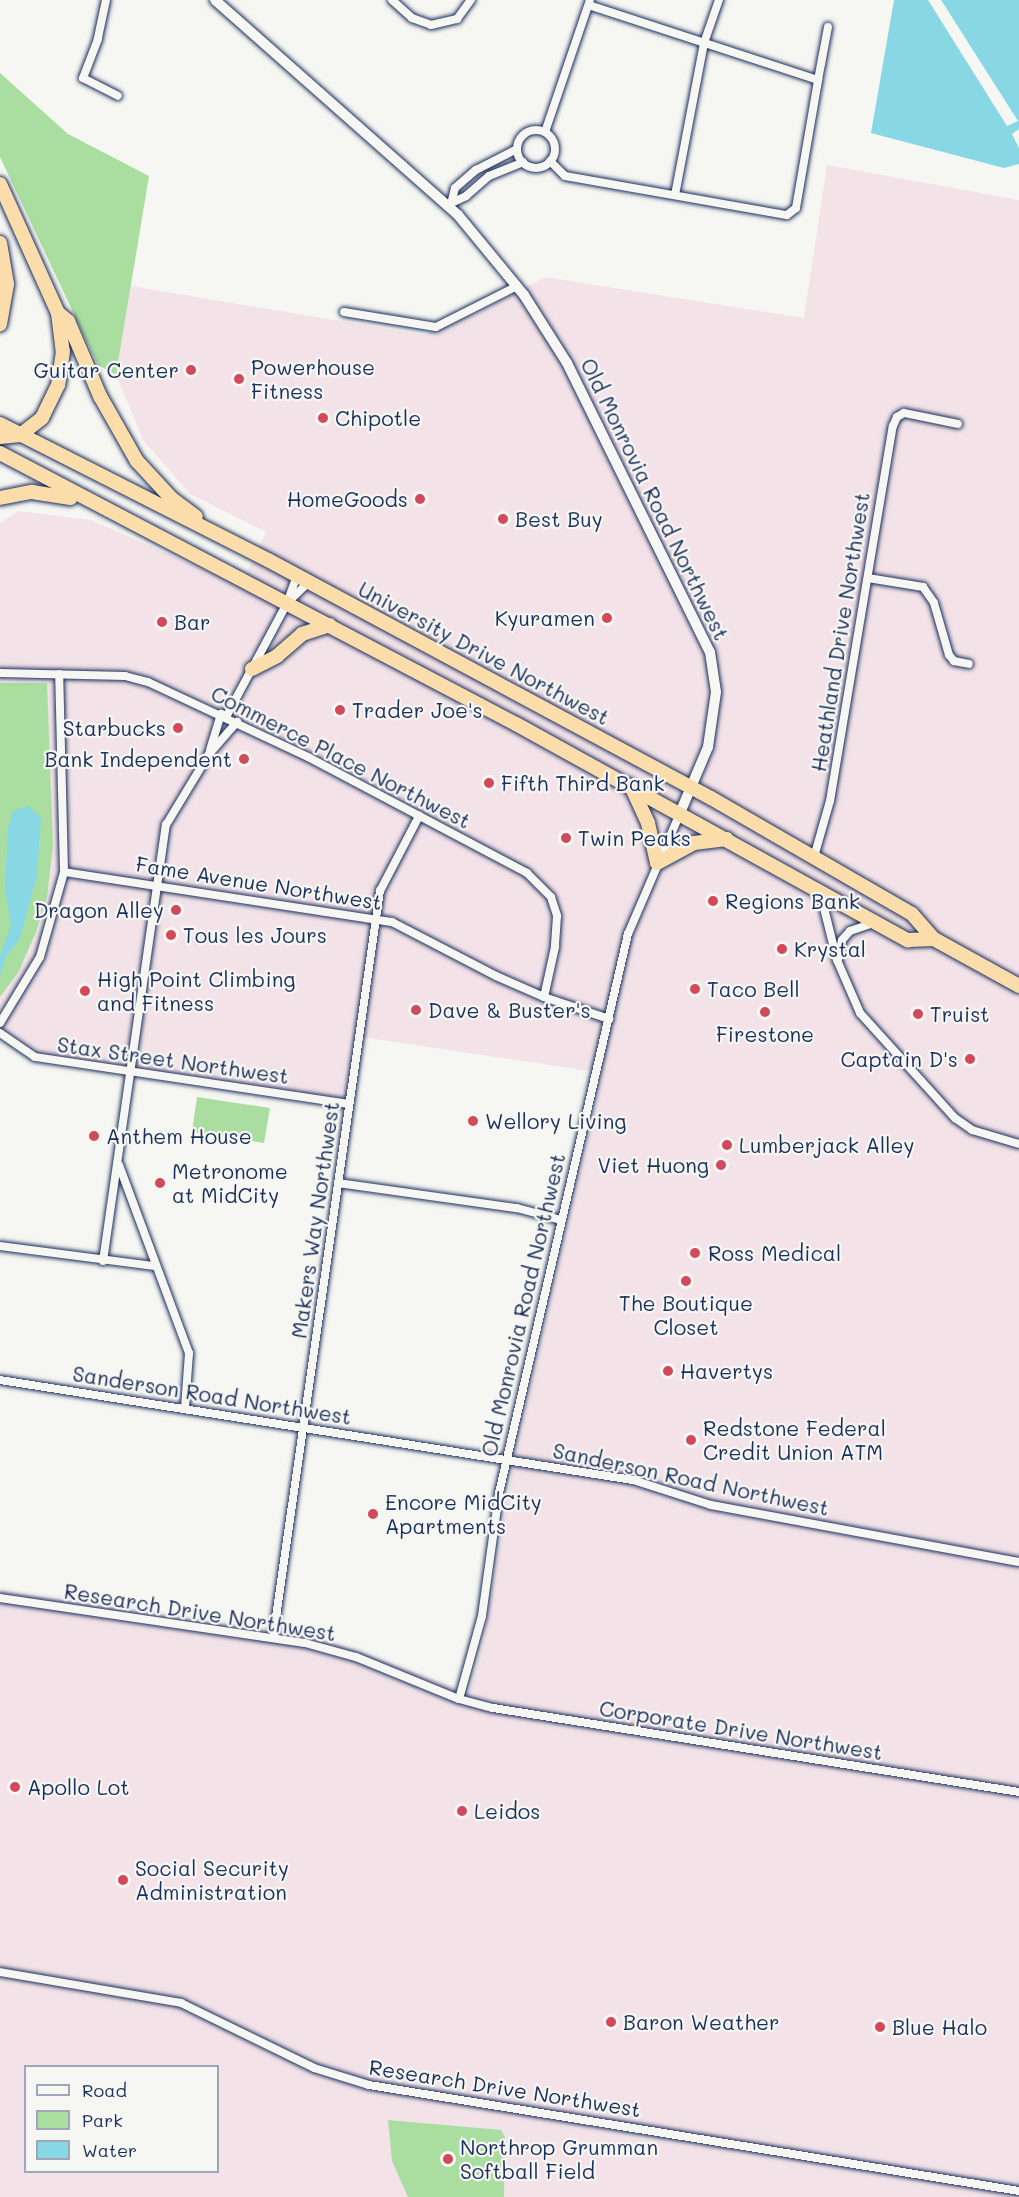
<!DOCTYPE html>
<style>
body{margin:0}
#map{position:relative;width:1019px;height:2197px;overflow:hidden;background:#f6f6f2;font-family:Mali,sans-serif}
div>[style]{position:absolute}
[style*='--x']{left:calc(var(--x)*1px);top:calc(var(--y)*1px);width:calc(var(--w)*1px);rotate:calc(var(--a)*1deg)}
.built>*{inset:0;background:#f3e3e8}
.green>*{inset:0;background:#a9dea0}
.water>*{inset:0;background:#88d7e4}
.roads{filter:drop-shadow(0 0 2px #1b2f5e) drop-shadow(0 0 2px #1b2f5e)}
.street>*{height:8px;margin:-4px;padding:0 4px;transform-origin:4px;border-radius:4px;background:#f6f6f2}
.street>.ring{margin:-4px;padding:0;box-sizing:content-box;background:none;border:8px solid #f6f6f2;border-radius:50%}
.secondary>*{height:10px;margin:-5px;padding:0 5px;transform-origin:5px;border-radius:5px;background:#f6f6f2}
.highway>*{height:14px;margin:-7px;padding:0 7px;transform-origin:7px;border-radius:7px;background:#fbddab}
.dots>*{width:16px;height:16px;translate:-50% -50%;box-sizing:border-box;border:3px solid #f6f6f2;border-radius:50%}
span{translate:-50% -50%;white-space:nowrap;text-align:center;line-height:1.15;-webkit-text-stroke:4.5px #f6f6f2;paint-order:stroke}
.poi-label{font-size:21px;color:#1b2f5e}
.left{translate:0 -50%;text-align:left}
.right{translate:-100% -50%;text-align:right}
.street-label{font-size:21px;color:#1b2f5e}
.legend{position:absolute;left:24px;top:2065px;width:195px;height:108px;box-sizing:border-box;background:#f6f6f2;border:2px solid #9ea6b7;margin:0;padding:8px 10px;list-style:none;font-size:18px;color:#1b2f5e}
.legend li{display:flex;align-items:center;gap:12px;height:30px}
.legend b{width:30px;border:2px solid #9ea6b7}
</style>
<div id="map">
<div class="built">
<i style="clip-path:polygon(evenodd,827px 165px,1019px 200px,1019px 2197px,0 2197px,0 1590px,338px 1644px,469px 1692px,484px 1639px,515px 1455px,603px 1073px,355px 1036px,345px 1100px,51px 1057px,31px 1051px,0 1029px,0 523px,18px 511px,91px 520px,240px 586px,266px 532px,190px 494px,143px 440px,116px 375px,131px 286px,424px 335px,478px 313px,545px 277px,804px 318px,827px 165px,26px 2066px,218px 2066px,218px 2172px,26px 2172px,26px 2066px)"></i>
</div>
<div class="green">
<i style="clip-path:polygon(0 73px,68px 134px,149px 176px,116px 375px,98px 365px,0 157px)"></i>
<i style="clip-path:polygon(0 683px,47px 683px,53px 846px,47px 897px,36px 932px,19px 971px,0 997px)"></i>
<i style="clip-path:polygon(197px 1097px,270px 1108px,264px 1143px,192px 1132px)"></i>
<i style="clip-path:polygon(388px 2120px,501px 2130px,505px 2137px,504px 2197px,408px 2197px,392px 2161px)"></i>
</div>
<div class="water">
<i style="clip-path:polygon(894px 0,928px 0,1007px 126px,1018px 121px,941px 0,1019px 0,1019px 129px,1012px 134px,1019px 148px,1019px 164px,1004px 168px,871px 133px)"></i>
<i style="clip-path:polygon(28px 806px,41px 817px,37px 876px,20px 938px,6px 957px,0 975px,0 955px,11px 925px,5px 887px,8px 829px,13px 811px)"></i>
</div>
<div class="roads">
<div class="street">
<i style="--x:106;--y:0;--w:40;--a:102"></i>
<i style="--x:98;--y:39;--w:42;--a:111"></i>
<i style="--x:83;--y:78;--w:39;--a:27"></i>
<i style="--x:392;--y:0;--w:27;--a:42"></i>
<i style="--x:412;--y:18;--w:20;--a:20"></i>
<i style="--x:431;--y:25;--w:27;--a:-13"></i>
<i style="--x:457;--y:19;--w:24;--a:-54"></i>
<i style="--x:818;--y:80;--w:54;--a:-79.3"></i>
<i class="ring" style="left:517px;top:130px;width:30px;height:30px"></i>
<i style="--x:545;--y:132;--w:139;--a:-71.2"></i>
<i style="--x:550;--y:161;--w:21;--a:45"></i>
<i style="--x:565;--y:176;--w:225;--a:10"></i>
<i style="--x:787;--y:215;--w:11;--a:-38"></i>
<i style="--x:796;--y:208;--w:130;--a:-80.2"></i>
<i style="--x:818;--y:80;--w:241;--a:-161.9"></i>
<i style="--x:675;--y:195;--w:155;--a:-79.2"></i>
<i style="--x:704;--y:43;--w:46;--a:-70.8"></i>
<i style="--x:452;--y:200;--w:12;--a:-76"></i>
<i style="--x:455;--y:188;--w:28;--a:-41"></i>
<i style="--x:476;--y:170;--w:46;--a:-27.1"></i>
<i style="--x:447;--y:205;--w:21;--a:-25"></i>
<i style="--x:466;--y:196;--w:30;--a:-41"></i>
<i style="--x:489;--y:176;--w:37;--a:-22"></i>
<i style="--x:344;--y:312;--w:93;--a:9.3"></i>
<i style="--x:436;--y:327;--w:91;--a:-26.8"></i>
<i style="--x:868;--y:578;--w:56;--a:9.3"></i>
<i style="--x:923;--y:587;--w:19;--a:55"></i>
<i style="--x:934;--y:603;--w:54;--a:73.9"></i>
<i style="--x:949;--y:655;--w:8;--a:50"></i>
<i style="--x:954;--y:661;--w:15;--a:11"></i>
<i style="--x:288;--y:602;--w:29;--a:-44"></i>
<i style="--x:0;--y:673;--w:125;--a:1.4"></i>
<i style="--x:125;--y:676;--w:24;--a:15"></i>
<i style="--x:148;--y:682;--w:177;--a:25.1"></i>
<i style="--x:308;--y:757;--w:248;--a:27.9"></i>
<i style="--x:527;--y:873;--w:34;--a:45"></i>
<i style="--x:551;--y:897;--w:20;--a:72"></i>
<i style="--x:557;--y:916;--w:31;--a:94"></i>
<i style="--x:555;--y:947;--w:51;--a:102.4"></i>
<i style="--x:226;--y:717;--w:129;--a:-61.8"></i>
<i style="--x:287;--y:603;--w:29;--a:-70"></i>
<i style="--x:210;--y:750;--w:38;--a:-73"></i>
<i style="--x:814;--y:857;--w:58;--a:-74.1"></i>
<i style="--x:830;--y:801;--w:380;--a:-80.5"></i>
<i style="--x:893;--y:426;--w:10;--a:-66"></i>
<i style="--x:897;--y:417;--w:8;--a:-30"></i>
<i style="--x:904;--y:413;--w:55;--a:11.5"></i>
<i style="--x:64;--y:872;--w:332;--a:8.7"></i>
<i style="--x:392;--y:922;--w:117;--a:27.4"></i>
<i style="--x:496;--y:976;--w:52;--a:23.6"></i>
<i style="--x:544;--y:997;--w:69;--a:18.7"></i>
<i style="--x:820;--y:892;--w:70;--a:76"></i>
<i style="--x:837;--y:960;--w:58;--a:66.5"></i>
<i style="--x:860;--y:1013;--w:142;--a:47.9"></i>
<i style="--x:955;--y:1118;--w:21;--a:35"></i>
<i style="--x:972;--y:1130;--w:49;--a:16.6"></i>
<i style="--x:838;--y:959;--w:19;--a:-78"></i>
<i style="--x:842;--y:940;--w:12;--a:-48"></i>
<i style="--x:850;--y:931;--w:24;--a:-19"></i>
<i style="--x:0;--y:1023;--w:77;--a:-58.8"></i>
<i style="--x:40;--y:957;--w:88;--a:-74.2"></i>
<i style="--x:64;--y:872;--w:198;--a:-91.4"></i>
<i style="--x:0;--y:1033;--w:42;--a:34.4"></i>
<i style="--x:35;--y:1057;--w:317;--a:8.5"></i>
<i style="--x:119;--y:1165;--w:201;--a:69.6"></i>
<i style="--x:189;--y:1353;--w:55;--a:94.2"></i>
<i style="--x:338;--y:1183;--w:181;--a:8"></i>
<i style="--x:517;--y:1208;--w:46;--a:15.3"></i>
<i style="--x:0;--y:1246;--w:156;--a:7.4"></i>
<i style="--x:103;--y:1261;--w:441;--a:-81.8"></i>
<i style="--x:166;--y:825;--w:83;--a:-58.8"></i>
<i style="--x:209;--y:754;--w:43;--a:-48.8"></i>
<i style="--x:0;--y:1380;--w:641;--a:8.98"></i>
<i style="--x:633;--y:1480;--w:82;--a:17.8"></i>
<i style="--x:711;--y:1505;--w:313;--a:10.5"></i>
<i style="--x:0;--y:1598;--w:308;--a:8.4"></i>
<i style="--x:305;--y:1643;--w:53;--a:15.4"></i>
<i style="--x:356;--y:1657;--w:111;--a:22.2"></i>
<i style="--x:459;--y:1699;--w:35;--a:15"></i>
<i style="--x:493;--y:1708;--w:533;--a:9.07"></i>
<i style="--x:273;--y:1638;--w:755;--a:-81.85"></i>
<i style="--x:380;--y:891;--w:85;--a:-62.5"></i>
<i style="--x:459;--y:1699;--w:86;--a:-74.5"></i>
<i style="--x:482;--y:1616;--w:124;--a:-82.1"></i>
<i style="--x:499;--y:1493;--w:574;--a:-77.01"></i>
<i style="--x:628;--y:934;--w:132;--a:-66.7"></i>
<i style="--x:0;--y:1972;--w:184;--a:9.7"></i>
<i style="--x:181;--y:2003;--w:148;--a:26"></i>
<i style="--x:314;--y:2068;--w:58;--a:17.2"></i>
<i style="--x:369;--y:2085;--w:659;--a:9.26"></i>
</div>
<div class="secondary">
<i style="--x:215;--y:0;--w:324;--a:41.5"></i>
<i style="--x:458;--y:215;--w:104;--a:50.5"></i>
<i style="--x:524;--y:295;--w:80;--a:57.7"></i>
<i style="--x:567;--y:363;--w:322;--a:63.7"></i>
<i style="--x:710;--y:652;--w:40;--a:81.5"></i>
<i style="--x:716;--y:692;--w:56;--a:98.3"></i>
<i style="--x:708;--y:747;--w:72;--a:113"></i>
</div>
<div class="highway">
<i style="--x:0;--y:184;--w:141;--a:65.8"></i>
<i style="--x:58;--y:313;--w:38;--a:83"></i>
<i style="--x:63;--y:351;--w:34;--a:98"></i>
<i style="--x:58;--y:385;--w:37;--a:116"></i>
<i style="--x:42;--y:418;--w:28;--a:142"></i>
<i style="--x:20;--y:435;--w:20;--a:174"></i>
<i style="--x:0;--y:243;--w:42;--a:80.3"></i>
<i style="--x:7;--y:284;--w:41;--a:99.9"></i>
<i style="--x:58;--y:313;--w:13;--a:39"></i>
<i style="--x:68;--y:321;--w:82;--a:66.9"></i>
<i style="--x:100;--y:396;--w:75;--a:60.4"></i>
<i style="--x:137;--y:461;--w:50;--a:47.4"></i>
<i style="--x:171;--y:498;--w:31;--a:37"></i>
<i style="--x:0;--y:424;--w:301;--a:26.9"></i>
<i style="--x:268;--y:560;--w:503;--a:28.25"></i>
<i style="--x:711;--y:798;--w:232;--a:30"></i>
<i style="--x:912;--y:914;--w:33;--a:49"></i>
<i style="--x:934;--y:939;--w:97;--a:28.9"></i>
<i style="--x:0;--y:453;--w:583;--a:27.71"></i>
<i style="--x:516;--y:724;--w:448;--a:28.9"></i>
<i style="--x:908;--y:940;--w:26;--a:-2"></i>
<i style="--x:0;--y:498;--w:33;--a:-11"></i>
<i style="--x:32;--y:492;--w:39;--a:9"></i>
<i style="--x:252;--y:669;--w:28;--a:-27"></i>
<i style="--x:277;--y:656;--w:33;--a:-41"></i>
<i style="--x:302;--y:634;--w:29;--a:-18"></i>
<i style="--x:631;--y:786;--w:41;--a:65.3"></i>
<i style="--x:648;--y:823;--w:41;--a:77.3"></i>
<i style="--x:657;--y:863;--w:42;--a:-28.4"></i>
<i style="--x:694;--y:843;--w:33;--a:-7"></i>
</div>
</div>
<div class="dots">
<i style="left:191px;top:370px;background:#d1495b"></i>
<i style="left:239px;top:379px;background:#d1495b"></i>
<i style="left:323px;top:418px;background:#d1495b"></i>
<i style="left:420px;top:499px;background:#d1495b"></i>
<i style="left:503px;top:519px;background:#d1495b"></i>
<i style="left:607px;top:618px;background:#d1495b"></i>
<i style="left:162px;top:622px;background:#d1495b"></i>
<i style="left:340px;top:710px;background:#d1495b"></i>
<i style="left:178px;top:728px;background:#d1495b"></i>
<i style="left:244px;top:759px;background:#d1495b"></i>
<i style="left:489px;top:783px;background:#d1495b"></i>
<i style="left:566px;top:838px;background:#d1495b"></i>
<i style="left:713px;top:901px;background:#d1495b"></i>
<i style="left:176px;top:910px;background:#d1495b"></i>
<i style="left:171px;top:935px;background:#d1495b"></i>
<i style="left:782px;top:949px;background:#d1495b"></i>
<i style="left:695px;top:989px;background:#d1495b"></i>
<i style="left:85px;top:991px;background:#d1495b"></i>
<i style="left:416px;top:1010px;background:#d1495b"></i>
<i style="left:765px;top:1012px;background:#d1495b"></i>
<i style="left:918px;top:1014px;background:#d1495b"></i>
<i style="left:970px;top:1059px;background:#d1495b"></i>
<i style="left:473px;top:1121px;background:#d1495b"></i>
<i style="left:94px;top:1136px;background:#d1495b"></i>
<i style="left:727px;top:1145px;background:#d1495b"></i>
<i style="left:721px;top:1165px;background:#d1495b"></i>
<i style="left:160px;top:1183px;background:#d1495b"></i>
<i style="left:695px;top:1253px;background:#d1495b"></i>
<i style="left:686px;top:1281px;background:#d1495b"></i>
<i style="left:668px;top:1371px;background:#d1495b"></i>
<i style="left:691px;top:1440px;background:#d1495b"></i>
<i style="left:373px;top:1514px;background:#d1495b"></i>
<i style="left:15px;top:1787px;background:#d1495b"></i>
<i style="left:462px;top:1811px;background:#d1495b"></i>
<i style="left:123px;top:1880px;background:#d1495b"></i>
<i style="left:611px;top:2022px;background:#d1495b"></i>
<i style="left:880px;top:2027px;background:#d1495b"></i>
<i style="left:448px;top:2159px;background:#d1495b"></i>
</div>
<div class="poi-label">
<span class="left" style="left:251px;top:379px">Powerhouse<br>Fitness</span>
<span class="right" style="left:179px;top:370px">Guitar Center</span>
<span class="left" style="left:335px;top:418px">Chipotle</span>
<span class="right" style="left:408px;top:499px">HomeGoods</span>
<span class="left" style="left:515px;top:519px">Best Buy</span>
<span class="right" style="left:595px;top:618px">Kyuramen</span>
<span class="left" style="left:174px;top:622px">Bar</span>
<span class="left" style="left:352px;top:710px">Trader Joe's</span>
<span class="right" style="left:166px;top:728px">Starbucks</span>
<span class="right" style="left:232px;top:759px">Bank Independent</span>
<span class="left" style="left:501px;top:783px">Fifth Third Bank</span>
<span class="left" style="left:578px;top:838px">Twin Peaks</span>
<span class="left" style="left:725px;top:901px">Regions Bank</span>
<span class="right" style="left:164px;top:910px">Dragon Alley</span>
<span class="left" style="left:183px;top:935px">Tous les Jours</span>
<span class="left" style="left:794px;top:949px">Krystal</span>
<span class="left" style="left:97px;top:991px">High Point Climbing<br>and Fitness</span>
<span class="left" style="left:707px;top:989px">Taco Bell</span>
<span class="left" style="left:428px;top:1010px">Dave &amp; Buster's</span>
<span class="left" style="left:930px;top:1014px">Truist</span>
<span style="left:765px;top:1034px">Firestone</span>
<span class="right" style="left:958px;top:1059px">Captain D's</span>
<span class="left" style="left:485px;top:1121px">Wellory Living</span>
<span class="left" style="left:106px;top:1136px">Anthem House</span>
<span class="left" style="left:739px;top:1145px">Lumberjack Alley</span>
<span class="right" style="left:709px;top:1165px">Viet Huong</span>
<span class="left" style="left:172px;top:1183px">Metronome<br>at MidCity</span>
<span class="left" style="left:708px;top:1253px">Ross Medical</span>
<span style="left:686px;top:1315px">The Boutique<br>Closet</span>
<span class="left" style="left:680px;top:1371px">Havertys</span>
<span class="left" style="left:703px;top:1440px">Redstone Federal<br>Credit Union ATM</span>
<span class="left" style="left:385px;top:1514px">Encore MidCity<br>Apartments</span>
<span class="left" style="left:27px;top:1787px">Apollo Lot</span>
<span class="left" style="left:474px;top:1811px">Leidos</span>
<span class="left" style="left:135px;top:1880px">Social Security<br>Administration</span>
<span class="left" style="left:623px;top:2022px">Baron Weather</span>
<span class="left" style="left:892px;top:2027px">Blue Halo</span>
<span class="left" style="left:460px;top:2159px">Northrop Grumman<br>Softball Field</span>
</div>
<div class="street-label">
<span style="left:655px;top:499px;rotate:64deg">Old Monrovia Road Northwest</span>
<span style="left:840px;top:632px;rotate:-81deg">Heathland Drive Northwest</span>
<span style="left:484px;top:653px;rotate:28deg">University Drive Northwest</span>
<span style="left:341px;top:757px;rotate:27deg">Commerce Place Northwest</span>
<span style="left:259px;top:883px;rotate:9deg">Fame Avenue Northwest</span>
<span style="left:173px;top:1060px;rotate:8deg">Stax Street Northwest</span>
<span style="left:315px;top:1220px;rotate:-82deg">Makers Way Northwest</span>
<span style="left:523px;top:1305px;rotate:-77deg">Old Monrovia Road Northwest</span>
<span style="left:212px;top:1395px;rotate:9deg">Sanderson Road Northwest</span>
<span style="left:691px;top:1479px;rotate:12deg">Sanderson Road Northwest</span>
<span style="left:200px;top:1612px;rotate:9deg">Research Drive Northwest</span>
<span style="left:741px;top:1730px;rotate:9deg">Corporate Drive Northwest</span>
<span style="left:505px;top:2088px;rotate:9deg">Research Drive Northwest</span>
</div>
<ul class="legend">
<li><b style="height:8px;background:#f6f6f2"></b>Road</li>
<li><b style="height:16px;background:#a9dea0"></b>Park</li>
<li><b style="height:16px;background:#88d7e4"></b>Water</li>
</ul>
</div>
